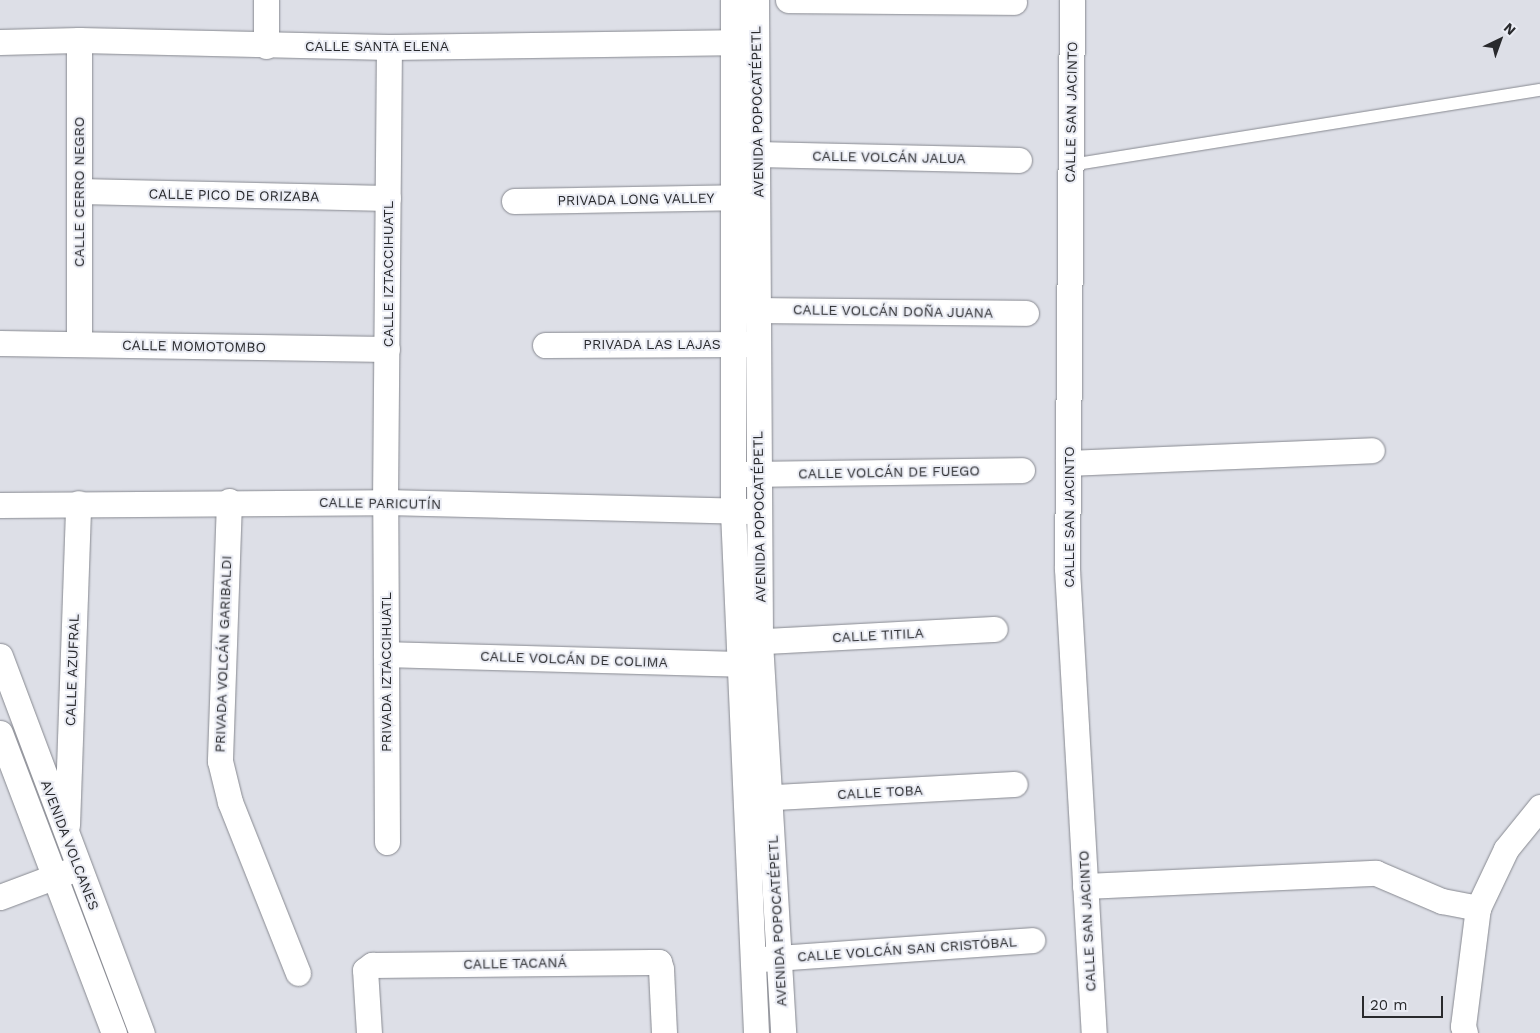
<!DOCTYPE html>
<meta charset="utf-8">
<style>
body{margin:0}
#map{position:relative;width:1540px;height:1033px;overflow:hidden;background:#dddfe7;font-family:"Work Sans",sans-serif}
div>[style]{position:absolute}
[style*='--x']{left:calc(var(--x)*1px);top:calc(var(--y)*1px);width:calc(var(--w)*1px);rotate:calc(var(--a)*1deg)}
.roads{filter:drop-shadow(0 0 1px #878990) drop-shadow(0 0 1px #878990)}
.service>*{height:12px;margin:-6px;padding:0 6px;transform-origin:6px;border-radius:6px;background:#fff}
.minor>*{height:25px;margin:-12.5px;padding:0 12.5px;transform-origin:12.5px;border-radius:12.5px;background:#fff}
span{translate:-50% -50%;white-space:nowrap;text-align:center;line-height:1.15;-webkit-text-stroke:4px #eaecf4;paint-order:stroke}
.street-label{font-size:14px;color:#292a2d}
.north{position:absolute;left:1475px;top:15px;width:50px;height:50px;-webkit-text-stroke:4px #eaecf4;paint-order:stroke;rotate:42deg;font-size:14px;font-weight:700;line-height:20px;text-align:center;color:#292a2d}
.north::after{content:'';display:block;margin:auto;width:18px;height:22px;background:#292a2d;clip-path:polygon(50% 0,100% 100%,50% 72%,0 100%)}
.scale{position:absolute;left:1362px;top:996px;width:81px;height:22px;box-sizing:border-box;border:2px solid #292a2d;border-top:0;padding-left:6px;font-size:15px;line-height:18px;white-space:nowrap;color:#292a2d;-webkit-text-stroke:4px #eaecf4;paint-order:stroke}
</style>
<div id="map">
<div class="roads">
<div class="service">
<i style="--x:1071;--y:165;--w:475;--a:-9.1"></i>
</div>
<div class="minor">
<i style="--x:733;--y:0;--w:512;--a:90"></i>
<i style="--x:733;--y:512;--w:522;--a:87.47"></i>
<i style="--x:756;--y:0;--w:642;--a:89.64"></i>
<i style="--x:760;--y:642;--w:392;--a:86.6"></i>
<i style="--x:788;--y:0;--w:226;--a:0.5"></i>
<i style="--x:1072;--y:0;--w:569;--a:90.5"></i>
<i style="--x:1067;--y:569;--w:465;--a:86.7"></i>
<i style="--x:79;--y:40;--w:304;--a:90"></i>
<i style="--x:0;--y:42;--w:79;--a:-1.5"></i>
<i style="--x:79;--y:40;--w:310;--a:1.3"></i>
<i style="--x:389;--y:47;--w:358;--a:-0.8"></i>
<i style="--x:266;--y:46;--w:46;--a:-90"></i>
<i style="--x:758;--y:154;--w:261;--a:1.3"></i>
<i style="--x:79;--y:191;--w:309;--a:1.3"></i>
<i style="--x:514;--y:201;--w:235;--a:-1"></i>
<i style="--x:743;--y:310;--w:283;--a:0.6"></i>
<i style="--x:0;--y:343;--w:387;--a:0.9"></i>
<i style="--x:545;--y:345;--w:204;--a:-0.3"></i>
<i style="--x:1068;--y:463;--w:304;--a:-2.4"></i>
<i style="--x:742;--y:474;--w:280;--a:-0.8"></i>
<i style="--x:229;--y:501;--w:260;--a:92"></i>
<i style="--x:220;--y:761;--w:42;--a:76.3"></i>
<i style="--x:230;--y:802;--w:184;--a:68.3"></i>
<i style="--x:0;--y:505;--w:385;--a:-0.4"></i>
<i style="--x:385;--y:502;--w:365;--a:1.4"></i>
<i style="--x:745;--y:642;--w:250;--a:-3"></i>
<i style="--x:386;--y:654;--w:368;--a:1.6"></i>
<i style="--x:0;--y:656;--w:403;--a:69.4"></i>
<i style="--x:0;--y:733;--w:321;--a:69.2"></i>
<i style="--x:756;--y:798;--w:259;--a:-3.1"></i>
<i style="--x:67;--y:825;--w:322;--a:-88"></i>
<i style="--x:387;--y:842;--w:340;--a:-90.3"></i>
<i style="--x:385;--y:502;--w:455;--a:-89.5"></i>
<i style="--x:1085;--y:886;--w:291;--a:-2.6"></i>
<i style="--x:1376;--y:873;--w:72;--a:23"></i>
<i style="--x:1442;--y:901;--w:37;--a:11"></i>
<i style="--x:0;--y:897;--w:74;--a:-20.6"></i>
<i style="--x:762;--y:959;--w:271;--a:-4"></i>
<i style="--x:369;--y:1033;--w:63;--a:-93.6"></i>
<i style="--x:365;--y:970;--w:9;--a:-36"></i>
<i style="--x:372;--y:965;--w:279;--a:-0.6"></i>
<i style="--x:651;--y:962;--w:8;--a:0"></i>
<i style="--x:659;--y:962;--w:7;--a:74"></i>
<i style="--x:661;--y:969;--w:64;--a:87.3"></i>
<i style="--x:1465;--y:1033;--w:7;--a:-106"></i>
<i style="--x:1463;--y:1026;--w:119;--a:-82.8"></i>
<i style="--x:1478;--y:908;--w:65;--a:-64.6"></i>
<i style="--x:1506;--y:849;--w:54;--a:-51"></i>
</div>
</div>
<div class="street-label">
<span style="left:377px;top:46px">CALLE SANTA ELENA</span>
<span style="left:757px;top:112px;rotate:-91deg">AVENIDA POPOCATÉPETL</span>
<span style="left:1071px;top:112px;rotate:-89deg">CALLE SAN JACINTO</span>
<span style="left:889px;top:157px;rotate:1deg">CALLE VOLCÁN JALUA</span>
<span style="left:79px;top:192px;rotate:-90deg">CALLE CERRO NEGRO</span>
<span style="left:234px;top:195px;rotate:1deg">CALLE PICO DE ORIZABA</span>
<span style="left:636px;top:199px;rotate:-1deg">PRIVADA LONG VALLEY</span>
<span style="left:388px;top:274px;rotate:-90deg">CALLE IZTACCIHUATL</span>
<span style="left:893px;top:311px;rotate:1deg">CALLE VOLCÁN DOÑA JUANA</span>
<span style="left:652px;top:344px">PRIVADA LAS LAJAS</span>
<span style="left:194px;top:346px;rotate:1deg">CALLE MOMOTOMBO</span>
<span style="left:889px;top:472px;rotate:-1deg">CALLE VOLCÁN DE FUEGO</span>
<span style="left:380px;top:503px;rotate:1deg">CALLE PARICUTÍN</span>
<span style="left:759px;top:517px;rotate:-91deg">AVENIDA POPOCATÉPETL</span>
<span style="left:1069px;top:517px;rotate:-90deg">CALLE SAN JACINTO</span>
<span style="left:878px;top:635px;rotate:-3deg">CALLE TITILA</span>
<span style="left:223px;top:654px;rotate:-88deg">PRIVADA VOLCÁN GARIBALDI</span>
<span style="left:574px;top:659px;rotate:2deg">CALLE VOLCÁN DE COLIMA</span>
<span style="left:72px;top:670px;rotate:-88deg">CALLE AZUFRAL</span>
<span style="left:386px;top:672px;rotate:-90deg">PRIVADA IZTACCIHUATL</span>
<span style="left:880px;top:792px;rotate:-3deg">CALLE TOBA</span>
<span style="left:70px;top:845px;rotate:69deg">AVENIDA VOLCANES</span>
<span style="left:777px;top:921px;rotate:-93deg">AVENIDA POPOCATÉPETL</span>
<span style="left:1087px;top:921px;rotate:-93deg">CALLE SAN JACINTO</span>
<span style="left:907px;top:949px;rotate:-4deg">CALLE VOLCÁN SAN CRISTÓBAL</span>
<span style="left:515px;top:963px;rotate:-1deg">CALLE TACANÁ</span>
</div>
<div class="north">N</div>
<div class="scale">20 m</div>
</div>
